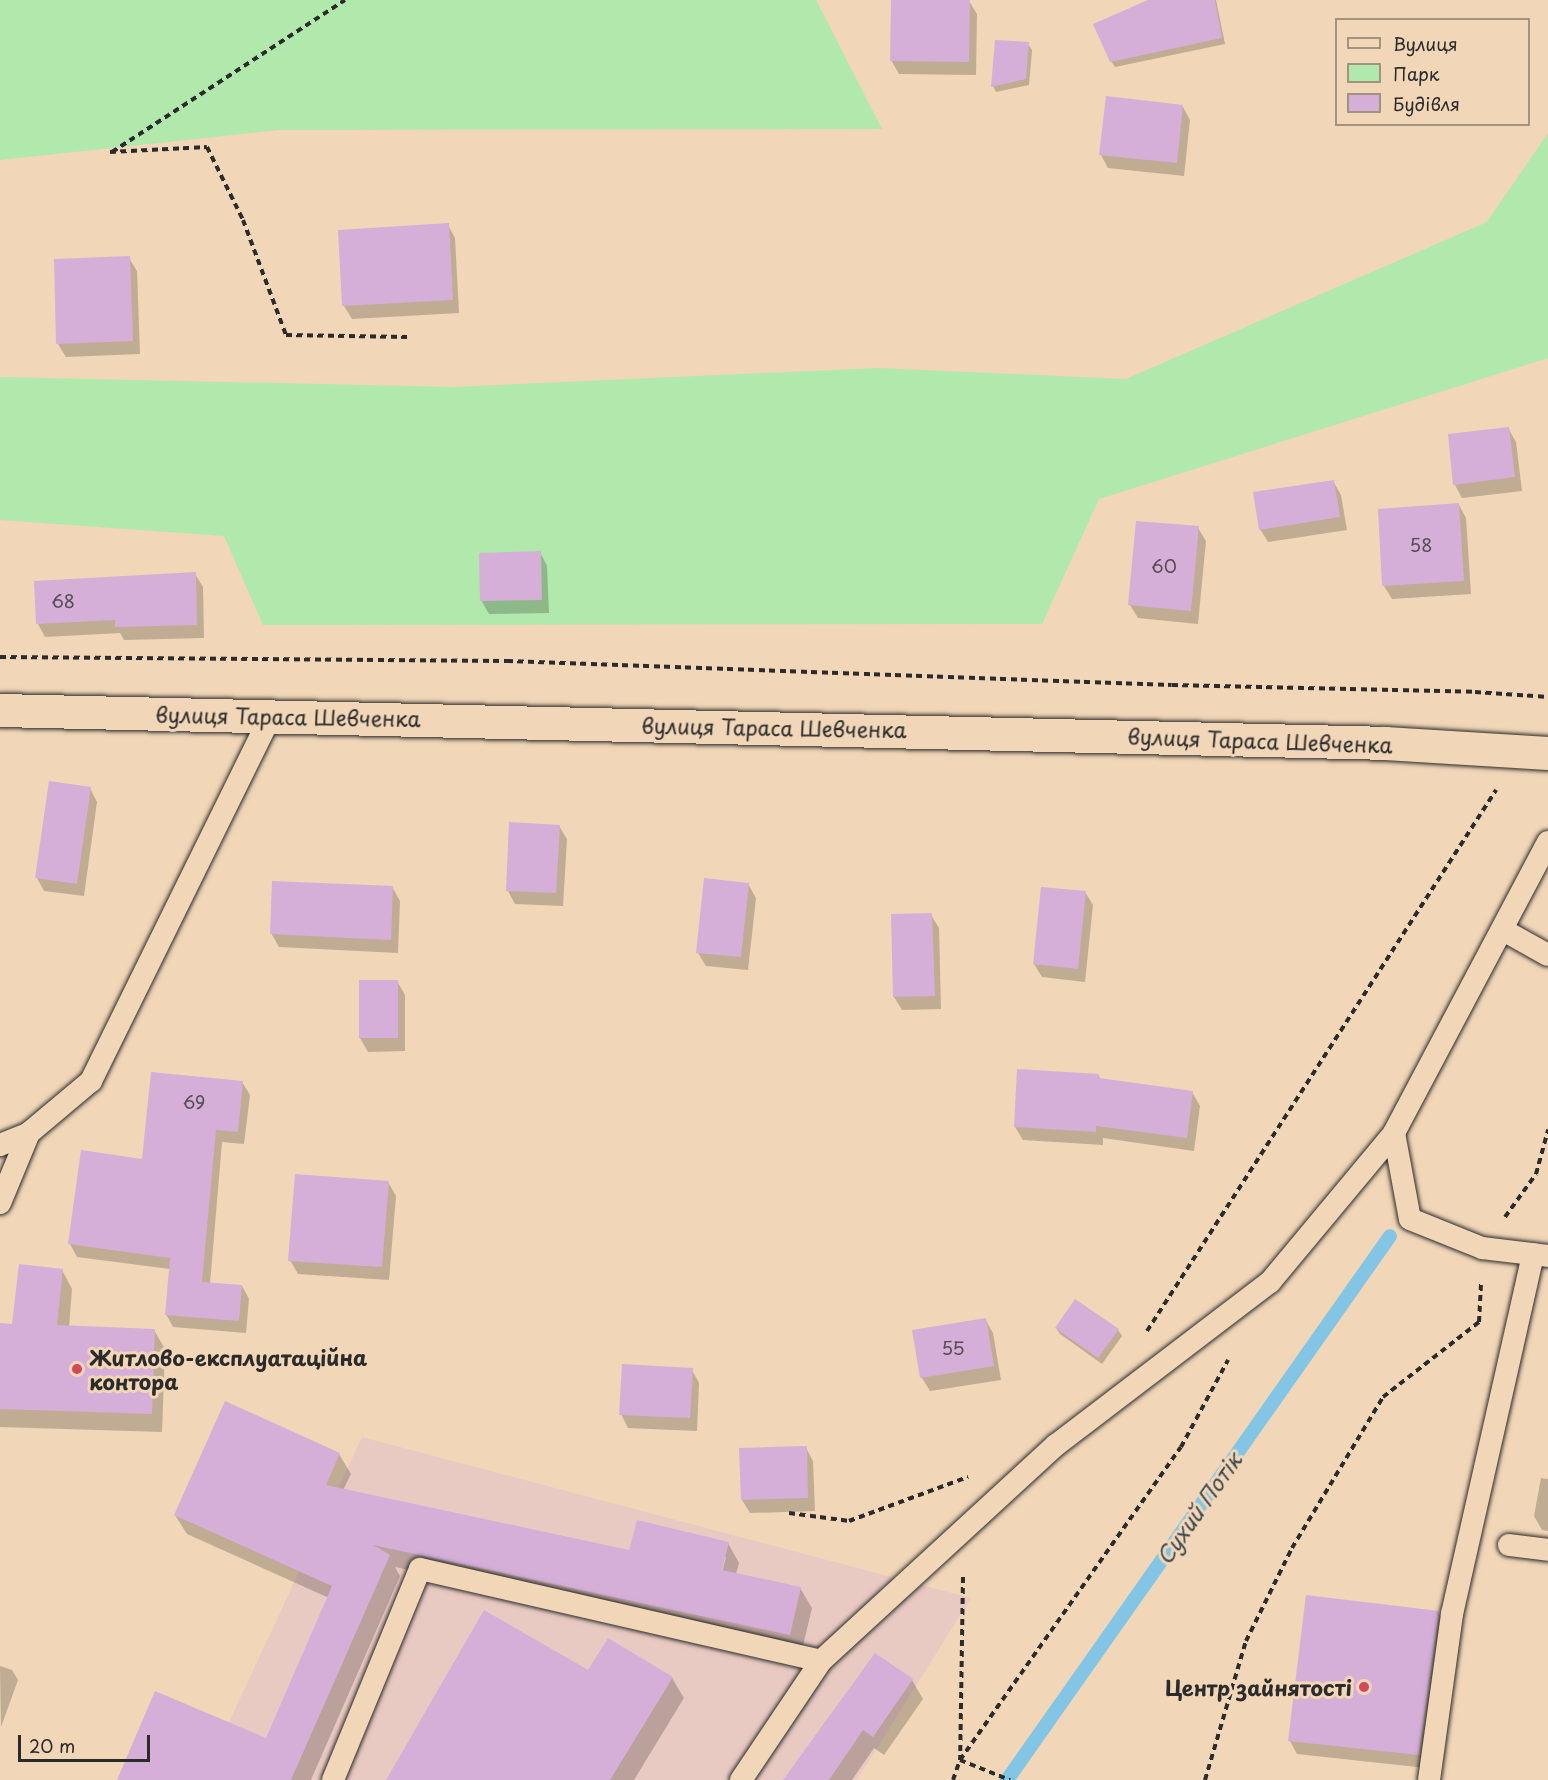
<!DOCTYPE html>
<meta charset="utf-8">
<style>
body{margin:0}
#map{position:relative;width:1548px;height:1780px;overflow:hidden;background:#f1d6b8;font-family:"Playpen Sans",sans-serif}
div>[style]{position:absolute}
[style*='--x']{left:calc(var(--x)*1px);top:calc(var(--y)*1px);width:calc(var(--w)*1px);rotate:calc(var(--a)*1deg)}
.built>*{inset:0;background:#e9cac2}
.green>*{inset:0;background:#b1e8ab}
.shadow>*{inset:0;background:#0003}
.stream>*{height:14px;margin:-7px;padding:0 7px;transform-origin:7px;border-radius:7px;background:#83c5e4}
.building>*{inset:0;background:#d5afd8}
.path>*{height:4px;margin-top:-2px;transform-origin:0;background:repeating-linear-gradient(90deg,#2b2b2b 0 6px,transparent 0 10.5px)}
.roads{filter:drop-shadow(0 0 2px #2b2b2b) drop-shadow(0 0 2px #2b2b2b)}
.service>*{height:22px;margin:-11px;padding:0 11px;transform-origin:11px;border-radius:11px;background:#f1d6b8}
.tertiary>*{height:33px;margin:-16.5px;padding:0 16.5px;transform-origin:16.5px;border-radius:16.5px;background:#f1d6b8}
.dots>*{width:16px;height:16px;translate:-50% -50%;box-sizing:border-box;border:3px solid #f1d6b8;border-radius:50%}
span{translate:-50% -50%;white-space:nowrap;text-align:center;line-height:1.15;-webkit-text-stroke:6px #f1d6b8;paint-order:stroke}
.number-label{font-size:18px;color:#564c56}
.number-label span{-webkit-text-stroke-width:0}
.street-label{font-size:21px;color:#2b2b2b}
.poi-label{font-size:21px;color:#2b2b2b;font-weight:700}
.left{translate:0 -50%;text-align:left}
.right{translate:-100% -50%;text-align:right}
.water-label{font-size:22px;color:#3d4a50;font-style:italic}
.legend{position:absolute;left:1335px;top:18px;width:195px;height:108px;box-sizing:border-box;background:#f1d6b8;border:2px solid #a29280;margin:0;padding:8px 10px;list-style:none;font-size:18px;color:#2b2b2b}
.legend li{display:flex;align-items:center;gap:12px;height:30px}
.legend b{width:30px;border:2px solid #a29280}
.scale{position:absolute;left:18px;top:1735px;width:132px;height:27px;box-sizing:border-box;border:3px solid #2b2b2b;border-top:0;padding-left:8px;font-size:18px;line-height:21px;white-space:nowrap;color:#2b2b2b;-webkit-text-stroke:4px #f1d6b8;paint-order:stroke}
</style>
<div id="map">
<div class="built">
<i style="clip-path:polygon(362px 1437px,971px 1598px,857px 1780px,202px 1780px)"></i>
</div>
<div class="green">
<i style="clip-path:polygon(0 0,816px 0,882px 129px,279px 130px,0 160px)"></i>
<i style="clip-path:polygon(1548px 133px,1548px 358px,1099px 499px,1042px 624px,263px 625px,224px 536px,0 520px,0 377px,454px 387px,878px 368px,1126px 379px,1487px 222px)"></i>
</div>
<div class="shadow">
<i style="clip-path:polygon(892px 0,969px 1px,977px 14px,976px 75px,899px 74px,891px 60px)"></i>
<i style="clip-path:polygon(1151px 0,1216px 0,1225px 44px,1115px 67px,1111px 61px)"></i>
<i style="clip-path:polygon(1028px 44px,1032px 50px,1029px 85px,996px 92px,993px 86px)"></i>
<i style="clip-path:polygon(1183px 107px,1190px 120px,1184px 176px,1108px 168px,1101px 155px)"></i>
<i style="clip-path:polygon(448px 225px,455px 238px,459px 313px,352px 319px,344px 306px,340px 232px)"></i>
<i style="clip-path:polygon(129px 258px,137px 271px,140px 354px,66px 357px,58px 344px)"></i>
<i style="clip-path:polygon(1508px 428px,1516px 442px,1522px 491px,1462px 498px,1455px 485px)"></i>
<i style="clip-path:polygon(1333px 481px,1341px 495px,1347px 530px,1268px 542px,1260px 529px)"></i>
<i style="clip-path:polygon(1459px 505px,1466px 518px,1471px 594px,1392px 599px,1384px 586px)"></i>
<i style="clip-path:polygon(1198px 528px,1206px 541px,1198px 624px,1138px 618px,1130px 605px)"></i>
<i style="clip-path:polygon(540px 552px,547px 566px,549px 613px,489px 614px,481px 600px)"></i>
<i style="clip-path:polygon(195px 574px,203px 587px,204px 638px,124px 640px,120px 633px,45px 637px,38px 624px)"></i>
<i style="clip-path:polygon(90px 788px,97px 802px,84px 896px,44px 891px,37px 878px)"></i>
<i style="clip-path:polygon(559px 826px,567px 839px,563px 906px,515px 904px,508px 891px)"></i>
<i style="clip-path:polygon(748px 884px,756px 898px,748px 970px,706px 966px,698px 953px)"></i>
<i style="clip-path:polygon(392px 887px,400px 901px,398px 953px,279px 947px,271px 933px)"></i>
<i style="clip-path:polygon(1085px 892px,1093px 905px,1085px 982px,1042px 977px,1034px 964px)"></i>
<i style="clip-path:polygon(931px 915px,939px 928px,941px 1009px,902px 1010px,894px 997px)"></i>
<i style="clip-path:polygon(360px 981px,397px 981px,405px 995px,405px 1051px,368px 1052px,360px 1038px)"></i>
<i style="clip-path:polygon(1099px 1076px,1101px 1080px,1192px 1092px,1200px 1106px,1194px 1151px,1103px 1138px,1103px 1145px,1023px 1140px,1015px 1127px)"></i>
<i style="clip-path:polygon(242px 1082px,250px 1095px,244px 1144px,222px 1142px,210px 1284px,242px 1286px,249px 1299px,246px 1333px,173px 1327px,166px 1314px,170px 1269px,77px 1257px,70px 1244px,143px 1160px)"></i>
<i style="clip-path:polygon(388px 1182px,396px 1196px,389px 1280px,298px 1274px,290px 1260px)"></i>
<i style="clip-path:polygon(62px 1270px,72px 1289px,69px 1327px,154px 1330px,165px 1349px,162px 1432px,0 1427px,0 1325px,14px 1325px)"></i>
<i style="clip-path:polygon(985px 1319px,993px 1333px,1001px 1380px,930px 1391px,922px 1378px,914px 1331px)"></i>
<i style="clip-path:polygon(1056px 1328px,1118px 1330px,1122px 1336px,1102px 1364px,1060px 1334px)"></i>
<i style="clip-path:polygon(692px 1370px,699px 1383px,697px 1431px,628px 1428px,621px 1414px)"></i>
<i style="clip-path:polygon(806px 1448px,813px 1461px,815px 1511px,750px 1513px,742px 1500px)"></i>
<i style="clip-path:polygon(evenodd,339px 1454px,351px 1474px,343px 1490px,630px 1551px,728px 1543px,739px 1563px,736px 1574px,800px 1588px,812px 1608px,801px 1654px,395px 1567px,400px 1576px,311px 1780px,119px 1780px,267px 1740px,329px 1598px,187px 1534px,175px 1515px,339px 1454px,723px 1557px,726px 1557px,721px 1577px,723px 1557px)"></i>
<i style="clip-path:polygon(1541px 1478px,1548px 1479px,1548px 1531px,1542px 1530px,1534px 1516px)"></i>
<i style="clip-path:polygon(1438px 1612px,1446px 1626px,1426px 1768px,1297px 1754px,1290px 1741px)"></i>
<i style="clip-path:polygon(0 1666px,12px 1670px,18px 1680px,1px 1727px)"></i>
<i style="clip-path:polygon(589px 1672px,672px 1678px,684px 1698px,634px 1780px,387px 1780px)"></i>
<i style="clip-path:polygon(912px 1680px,923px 1699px,884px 1755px,874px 1748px,852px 1780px,785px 1780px,828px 1718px,830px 1719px)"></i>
</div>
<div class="stream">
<i style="--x:1007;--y:1780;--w:665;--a:-54.85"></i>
</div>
<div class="building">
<i style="clip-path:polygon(891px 0,970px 0,969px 62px,890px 61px)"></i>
<i style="clip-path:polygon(1148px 0,1215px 0,1222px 38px,1110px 62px,1093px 24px)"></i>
<i style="clip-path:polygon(995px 40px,1029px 42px,1026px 79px,991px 87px)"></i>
<i style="clip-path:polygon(1106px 96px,1183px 105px,1177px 163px,1099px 155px)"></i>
<i style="clip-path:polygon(449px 223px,453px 300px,342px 306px,338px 230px)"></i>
<i style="clip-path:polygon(130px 256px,133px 341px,56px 344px,54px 259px)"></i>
<i style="clip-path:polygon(1509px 427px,1515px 477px,1453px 485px,1448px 434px)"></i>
<i style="clip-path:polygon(1334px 480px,1340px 517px,1259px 530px,1253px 492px)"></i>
<i style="clip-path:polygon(1459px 503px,1464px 581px,1382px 586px,1378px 509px)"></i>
<i style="clip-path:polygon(1136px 521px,1199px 526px,1191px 611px,1128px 605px)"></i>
<i style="clip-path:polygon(541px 551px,542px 600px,480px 601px,479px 553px)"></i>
<i style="clip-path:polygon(196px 572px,197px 625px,115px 627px,115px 620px,36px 624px,34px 581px)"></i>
<i style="clip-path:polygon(49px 781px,91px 787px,77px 884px,35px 878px)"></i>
<i style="clip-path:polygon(509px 822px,560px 825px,556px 893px,506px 891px)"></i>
<i style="clip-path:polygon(704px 878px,749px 883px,741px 957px,696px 953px)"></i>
<i style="clip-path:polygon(272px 881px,393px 886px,391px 940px,270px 934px)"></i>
<i style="clip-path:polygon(1041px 887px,1086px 891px,1078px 969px,1033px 964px)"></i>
<i style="clip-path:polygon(932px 913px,935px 996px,893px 997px,891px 914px)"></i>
<i style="clip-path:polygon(359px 980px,398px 980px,398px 1038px,359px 1038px)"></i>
<i style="clip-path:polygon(1017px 1069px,1099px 1074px,1099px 1078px,1193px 1091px,1187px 1138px,1096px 1126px,1096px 1132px,1014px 1127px)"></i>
<i style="clip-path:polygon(151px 1072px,243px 1081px,238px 1132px,216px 1130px,202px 1282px,242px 1285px,239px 1321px,165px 1315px,170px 1258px,68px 1244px,81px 1150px,142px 1159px)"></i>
<i style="clip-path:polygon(295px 1174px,389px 1181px,382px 1267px,288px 1261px)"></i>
<i style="clip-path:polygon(19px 1264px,63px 1269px,57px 1325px,155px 1329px,152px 1414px,0 1409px,0 1323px,12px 1324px)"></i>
<i style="clip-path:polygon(1075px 1299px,1119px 1329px,1098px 1358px,1055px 1328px)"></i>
<i style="clip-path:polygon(986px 1318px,994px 1366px,920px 1378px,912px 1330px)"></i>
<i style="clip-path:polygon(622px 1364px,693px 1368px,690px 1418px,619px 1415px)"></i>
<i style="clip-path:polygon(225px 1401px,340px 1453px,326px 1485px,629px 1550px,637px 1520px,729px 1542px,722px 1570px,801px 1587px,790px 1635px,373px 1545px,390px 1555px,291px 1780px,117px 1780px,155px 1691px,266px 1738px,332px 1586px,174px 1515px)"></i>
<i style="clip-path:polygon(807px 1446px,808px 1498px,741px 1500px,739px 1448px)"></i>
<i style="clip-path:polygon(1306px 1595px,1439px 1611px,1419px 1755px,1288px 1741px)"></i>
<i style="clip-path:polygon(484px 1610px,588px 1670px,608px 1638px,673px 1677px,610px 1780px,386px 1780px)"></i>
<i style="clip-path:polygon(875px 1653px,913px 1679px,873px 1737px,863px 1730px,829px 1780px,783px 1780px)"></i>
</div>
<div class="path">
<i style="--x:110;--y:152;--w:97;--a:-3"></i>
<i style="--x:207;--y:147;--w:81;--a:63.7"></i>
<i style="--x:243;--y:220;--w:123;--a:69.5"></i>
<i style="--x:286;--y:335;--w:121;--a:0.9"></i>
<i style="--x:112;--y:152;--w:278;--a:-33.1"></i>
<i style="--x:0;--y:657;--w:507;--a:0.45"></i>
<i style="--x:507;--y:661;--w:665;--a:2.07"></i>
<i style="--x:1172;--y:685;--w:303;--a:1.3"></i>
<i style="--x:1475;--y:692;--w:73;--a:3.9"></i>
<i style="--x:1505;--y:1217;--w:53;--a:-54.2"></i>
<i style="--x:1536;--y:1174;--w:46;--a:-74.7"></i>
<i style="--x:1147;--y:1331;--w:644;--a:-57.17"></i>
<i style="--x:789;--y:1513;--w:61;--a:7.6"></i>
<i style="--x:849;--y:1521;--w:127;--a:-20.3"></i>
<i style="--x:963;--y:1577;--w:183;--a:90.9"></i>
<i style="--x:960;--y:1760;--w:54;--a:21.8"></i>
<i style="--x:953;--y:1780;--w:21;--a:-71"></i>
<i style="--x:960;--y:1760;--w:383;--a:-54.8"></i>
<i style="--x:1181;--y:1447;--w:99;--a:-61.6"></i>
<i style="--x:1205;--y:1780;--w:145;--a:-73.6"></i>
<i style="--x:1246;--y:1641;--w:104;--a:-63.7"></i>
<i style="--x:1292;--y:1548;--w:176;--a:-58.9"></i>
<i style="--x:1383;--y:1397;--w:122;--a:-38"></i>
<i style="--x:1479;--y:1322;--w:39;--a:-87"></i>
</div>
<div class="roads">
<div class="service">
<i style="--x:1548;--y:842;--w:329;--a:117.9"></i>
<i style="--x:1394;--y:1133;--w:87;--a:79.5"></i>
<i style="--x:1410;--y:1219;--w:78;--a:21.9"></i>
<i style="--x:1482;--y:1248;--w:66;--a:6.9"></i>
<i style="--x:1503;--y:930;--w:51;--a:29.1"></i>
<i style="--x:0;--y:1145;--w:31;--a:-22"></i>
<i style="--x:29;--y:1133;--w:81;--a:-40"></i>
<i style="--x:91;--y:1081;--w:408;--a:-63.8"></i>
<i style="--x:0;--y:1203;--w:76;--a:-67.5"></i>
<i style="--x:1509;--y:1545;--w:39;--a:7"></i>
<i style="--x:333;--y:1780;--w:228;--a:-67.6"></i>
<i style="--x:420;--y:1569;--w:411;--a:12.9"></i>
<i style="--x:741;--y:1780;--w:143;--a:-56.1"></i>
<i style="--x:821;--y:1661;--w:319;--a:-42.6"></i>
<i style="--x:1056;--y:1445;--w:269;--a:-37.3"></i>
<i style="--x:1270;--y:1282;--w:194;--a:-50.2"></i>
<i style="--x:1429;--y:1780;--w:168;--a:-82.1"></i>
<i style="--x:1452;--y:1614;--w:369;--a:-77.3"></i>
</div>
<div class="tertiary">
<i style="--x:0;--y:710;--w:1385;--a:1.36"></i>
<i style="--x:1385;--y:743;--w:163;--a:3.5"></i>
</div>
</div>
<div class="dots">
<i style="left:77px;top:1369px;background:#d1495b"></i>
<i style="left:1364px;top:1687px;background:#d1495b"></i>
</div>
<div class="number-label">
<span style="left:1421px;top:545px">58</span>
<span style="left:1164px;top:566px">60</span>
<span style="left:63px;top:601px">68</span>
<span style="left:194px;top:1102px">69</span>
<span style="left:953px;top:1348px">55</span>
</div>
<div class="street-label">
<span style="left:288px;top:716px;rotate:1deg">вулиця Тараса Шевченка</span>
<span style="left:774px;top:727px;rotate:1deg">вулиця Тараса Шевченка</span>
<span style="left:1260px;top:740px;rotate:2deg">вулиця Тараса Шевченка</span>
</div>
<div class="poi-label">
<span class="left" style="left:89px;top:1369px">Житлово-експлуатаційна<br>контора</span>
<span class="right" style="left:1352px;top:1687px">Центр зайнятості</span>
</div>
<div class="water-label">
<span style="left:1198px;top:1508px;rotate:-55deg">Сухий Потік</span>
</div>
<ul class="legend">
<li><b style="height:8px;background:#f1d6b8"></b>Вулиця</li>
<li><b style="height:16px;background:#b1e8ab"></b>Парк</li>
<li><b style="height:16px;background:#d5afd8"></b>Будівля</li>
</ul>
<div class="scale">20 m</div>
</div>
